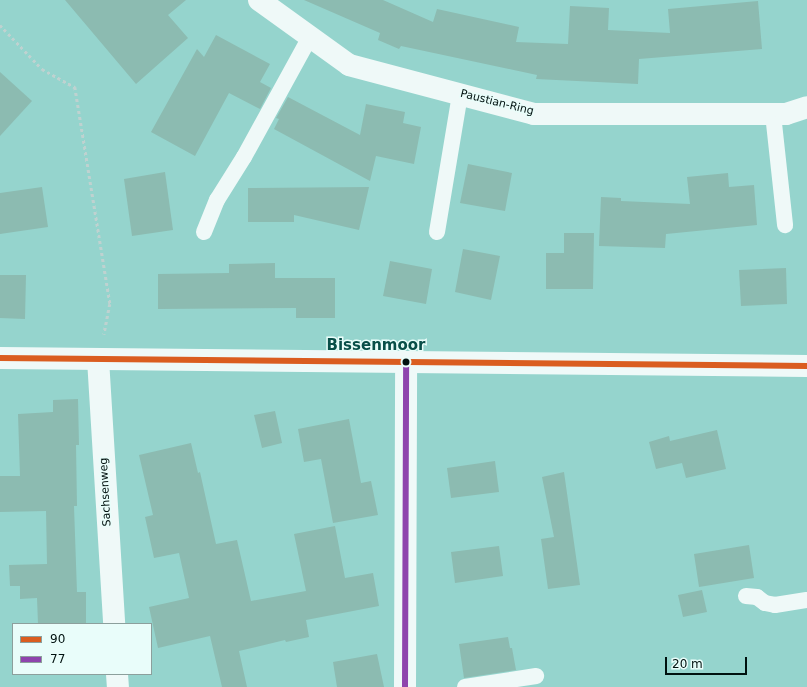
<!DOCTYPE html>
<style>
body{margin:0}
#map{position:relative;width:807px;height:687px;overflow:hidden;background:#95d4cd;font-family:"DejaVu Sans",sans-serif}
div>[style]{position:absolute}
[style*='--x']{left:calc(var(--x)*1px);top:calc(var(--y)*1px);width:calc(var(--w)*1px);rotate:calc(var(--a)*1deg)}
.building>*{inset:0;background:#8cbbb1}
.path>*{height:2.5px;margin-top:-1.25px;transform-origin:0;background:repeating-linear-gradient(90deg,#bfd2d0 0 3px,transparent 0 6px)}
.service>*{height:16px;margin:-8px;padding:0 8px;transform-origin:8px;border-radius:8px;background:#eff9f8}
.minor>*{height:22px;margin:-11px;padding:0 11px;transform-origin:11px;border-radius:11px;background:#eff9f8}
.tertiary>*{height:22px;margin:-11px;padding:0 11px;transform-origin:11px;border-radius:11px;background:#eff9f8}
.bus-1>*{height:6px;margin:-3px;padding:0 3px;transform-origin:3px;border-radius:3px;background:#da5d20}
.bus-2>*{height:6px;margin:-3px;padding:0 3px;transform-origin:3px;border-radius:3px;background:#8e44ad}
.dots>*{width:11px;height:11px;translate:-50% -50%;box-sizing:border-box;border:2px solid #e9fdfa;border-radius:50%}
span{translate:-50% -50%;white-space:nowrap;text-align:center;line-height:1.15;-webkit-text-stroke:3px #e9fdfa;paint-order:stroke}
.street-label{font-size:11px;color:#00110f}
.district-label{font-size:15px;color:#084e48;font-weight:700}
.legend{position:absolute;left:12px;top:623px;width:140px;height:52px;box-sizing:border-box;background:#e9fdfa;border:1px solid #8c9f9c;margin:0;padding:5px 7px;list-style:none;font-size:12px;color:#00110f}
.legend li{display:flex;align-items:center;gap:8px;height:20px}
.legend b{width:20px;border:1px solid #8c9f9c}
.scale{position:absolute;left:665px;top:657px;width:82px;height:18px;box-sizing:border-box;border:2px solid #00110f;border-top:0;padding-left:5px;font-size:12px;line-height:14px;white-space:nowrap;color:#00110f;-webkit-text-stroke:3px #e9fdfa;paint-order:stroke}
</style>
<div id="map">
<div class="building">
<i style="clip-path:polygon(65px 0,186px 0,168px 15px,188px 38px,136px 84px)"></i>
<i style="clip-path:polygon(304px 0,383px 0,433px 22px,437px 9px,519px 27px,516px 42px,568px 44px,570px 6px,609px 8px,608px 30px,670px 33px,668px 9px,758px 1px,762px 49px,639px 59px,638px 84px,536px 79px,537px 75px,401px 46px,399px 49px,378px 40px,380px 33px)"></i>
<i style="clip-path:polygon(216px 35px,270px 64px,260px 82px,271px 88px,260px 109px,229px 93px,195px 156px,151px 132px,197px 49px,204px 57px)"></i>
<i style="clip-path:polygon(0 72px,32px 101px,0 136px)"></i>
<i style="clip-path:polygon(288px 97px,360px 135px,366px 104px,405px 112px,403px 123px,421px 127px,414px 164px,376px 156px,370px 181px,274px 129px,279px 119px,276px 118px)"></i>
<i style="clip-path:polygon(468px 164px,512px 173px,505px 211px,460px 203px)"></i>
<i style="clip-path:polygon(165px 172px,173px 230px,132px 236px,124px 179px)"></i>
<i style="clip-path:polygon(728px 173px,729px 187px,754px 185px,757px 225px,666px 234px,665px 248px,599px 246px,601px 197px,621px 198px,621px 201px,690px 204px,687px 177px)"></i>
<i style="clip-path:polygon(42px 187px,48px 227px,0 234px,0 193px)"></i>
<i style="clip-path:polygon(369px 187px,359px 230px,294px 215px,294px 222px,248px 222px,248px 188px)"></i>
<i style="clip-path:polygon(564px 233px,594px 233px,593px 289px,546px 289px,546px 253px,564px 253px)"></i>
<i style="clip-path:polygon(463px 249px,500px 256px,491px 300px,455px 292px)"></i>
<i style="clip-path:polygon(390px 261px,432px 269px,426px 304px,383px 296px)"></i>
<i style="clip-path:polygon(275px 263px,275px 278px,335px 278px,335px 318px,296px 318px,296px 308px,158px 309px,158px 274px,229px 273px,229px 264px)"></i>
<i style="clip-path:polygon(786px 268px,787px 304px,741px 306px,739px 270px)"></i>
<i style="clip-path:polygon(0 275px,26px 275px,25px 319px,0 318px)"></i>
<i style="clip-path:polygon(78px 399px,79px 445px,76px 445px,77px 506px,74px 506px,77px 592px,86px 592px,86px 624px,38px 624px,37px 598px,20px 599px,20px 586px,10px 586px,9px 565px,47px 564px,46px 511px,0 512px,0 476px,20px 476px,18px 414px,53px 412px,53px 400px)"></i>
<i style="clip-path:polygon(275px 411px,282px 443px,262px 448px,254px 415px)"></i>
<i style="clip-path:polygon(349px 419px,361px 483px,371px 481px,378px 515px,333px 523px,321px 459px,304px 462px,298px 429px)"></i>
<i style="clip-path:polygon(717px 430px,726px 469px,686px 478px,682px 463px,656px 469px,649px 442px,669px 436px,670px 441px)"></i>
<i style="clip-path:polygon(191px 443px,198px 473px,200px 472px,216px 544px,237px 540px,251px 601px,306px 591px,294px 534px,335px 526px,345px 578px,373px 573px,379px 606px,306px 620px,309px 637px,286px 642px,285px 640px,239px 651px,247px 687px,222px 687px,210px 636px,158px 648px,149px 607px,189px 598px,179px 553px,154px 558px,145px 517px,153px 515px,139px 455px)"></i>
<i style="clip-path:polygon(495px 461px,499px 492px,451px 498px,447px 468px)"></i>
<i style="clip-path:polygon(564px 472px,580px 585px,548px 589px,541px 539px,554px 537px,542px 477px)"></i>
<i style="clip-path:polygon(749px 545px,754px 578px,699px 587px,694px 554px)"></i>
<i style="clip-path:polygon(499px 546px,503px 576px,455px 583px,451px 552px)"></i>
<i style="clip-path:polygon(702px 590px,707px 612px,683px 617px,678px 595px)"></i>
<i style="clip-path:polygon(508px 637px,510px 648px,512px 648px,516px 670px,464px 678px,459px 644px)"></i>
<i style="clip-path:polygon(377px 654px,384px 687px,337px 687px,333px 662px)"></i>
</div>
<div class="path">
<i style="--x:0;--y:25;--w:61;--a:46.3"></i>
<i style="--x:42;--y:69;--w:38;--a:29"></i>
<i style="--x:75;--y:87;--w:220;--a:80.8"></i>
<i style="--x:110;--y:304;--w:31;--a:101"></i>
</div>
<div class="service">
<i style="--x:773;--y:114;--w:112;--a:83.8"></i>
<i style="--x:204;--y:232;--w:35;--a:-68"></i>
<i style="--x:217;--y:200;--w:51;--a:-57.9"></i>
<i style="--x:244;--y:157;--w:137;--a:-61.2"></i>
<i style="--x:437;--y:232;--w:140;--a:-80.5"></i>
<i style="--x:746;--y:596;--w:11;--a:5"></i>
<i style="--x:757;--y:597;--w:10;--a:37"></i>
<i style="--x:765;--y:603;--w:10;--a:11"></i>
<i style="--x:775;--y:605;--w:32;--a:-9"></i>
<i style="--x:465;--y:687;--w:72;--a:-8.8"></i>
</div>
<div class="minor">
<i style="--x:259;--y:0;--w:111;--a:35.8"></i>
<i style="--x:349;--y:65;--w:191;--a:14.8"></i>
<i style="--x:534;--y:114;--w:252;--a:0"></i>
<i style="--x:786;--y:114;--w:22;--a:-18"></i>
<i style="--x:98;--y:359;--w:265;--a:86.5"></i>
<i style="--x:117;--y:674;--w:13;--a:86"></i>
<i style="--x:405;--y:687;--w:325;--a:-89.8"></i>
</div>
<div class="tertiary">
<i style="--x:0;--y:358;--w:807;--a:0.57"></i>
</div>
<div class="bus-1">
<i style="--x:0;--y:358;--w:807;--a:0.57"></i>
</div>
<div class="bus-2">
<i style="--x:405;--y:687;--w:325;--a:-89.8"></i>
</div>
<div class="dots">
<i style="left:406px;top:362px;background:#00110f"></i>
</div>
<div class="street-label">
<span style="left:497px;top:103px;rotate:14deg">Paustian-Ring</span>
<span style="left:106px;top:492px;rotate:-93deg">Sachsenweg</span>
</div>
<div class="district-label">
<span style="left:376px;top:346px">Bissenmoor</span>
</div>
<ul class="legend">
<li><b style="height:5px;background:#da5d20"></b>90</li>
<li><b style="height:5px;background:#8e44ad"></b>77</li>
</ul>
<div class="scale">20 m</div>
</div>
